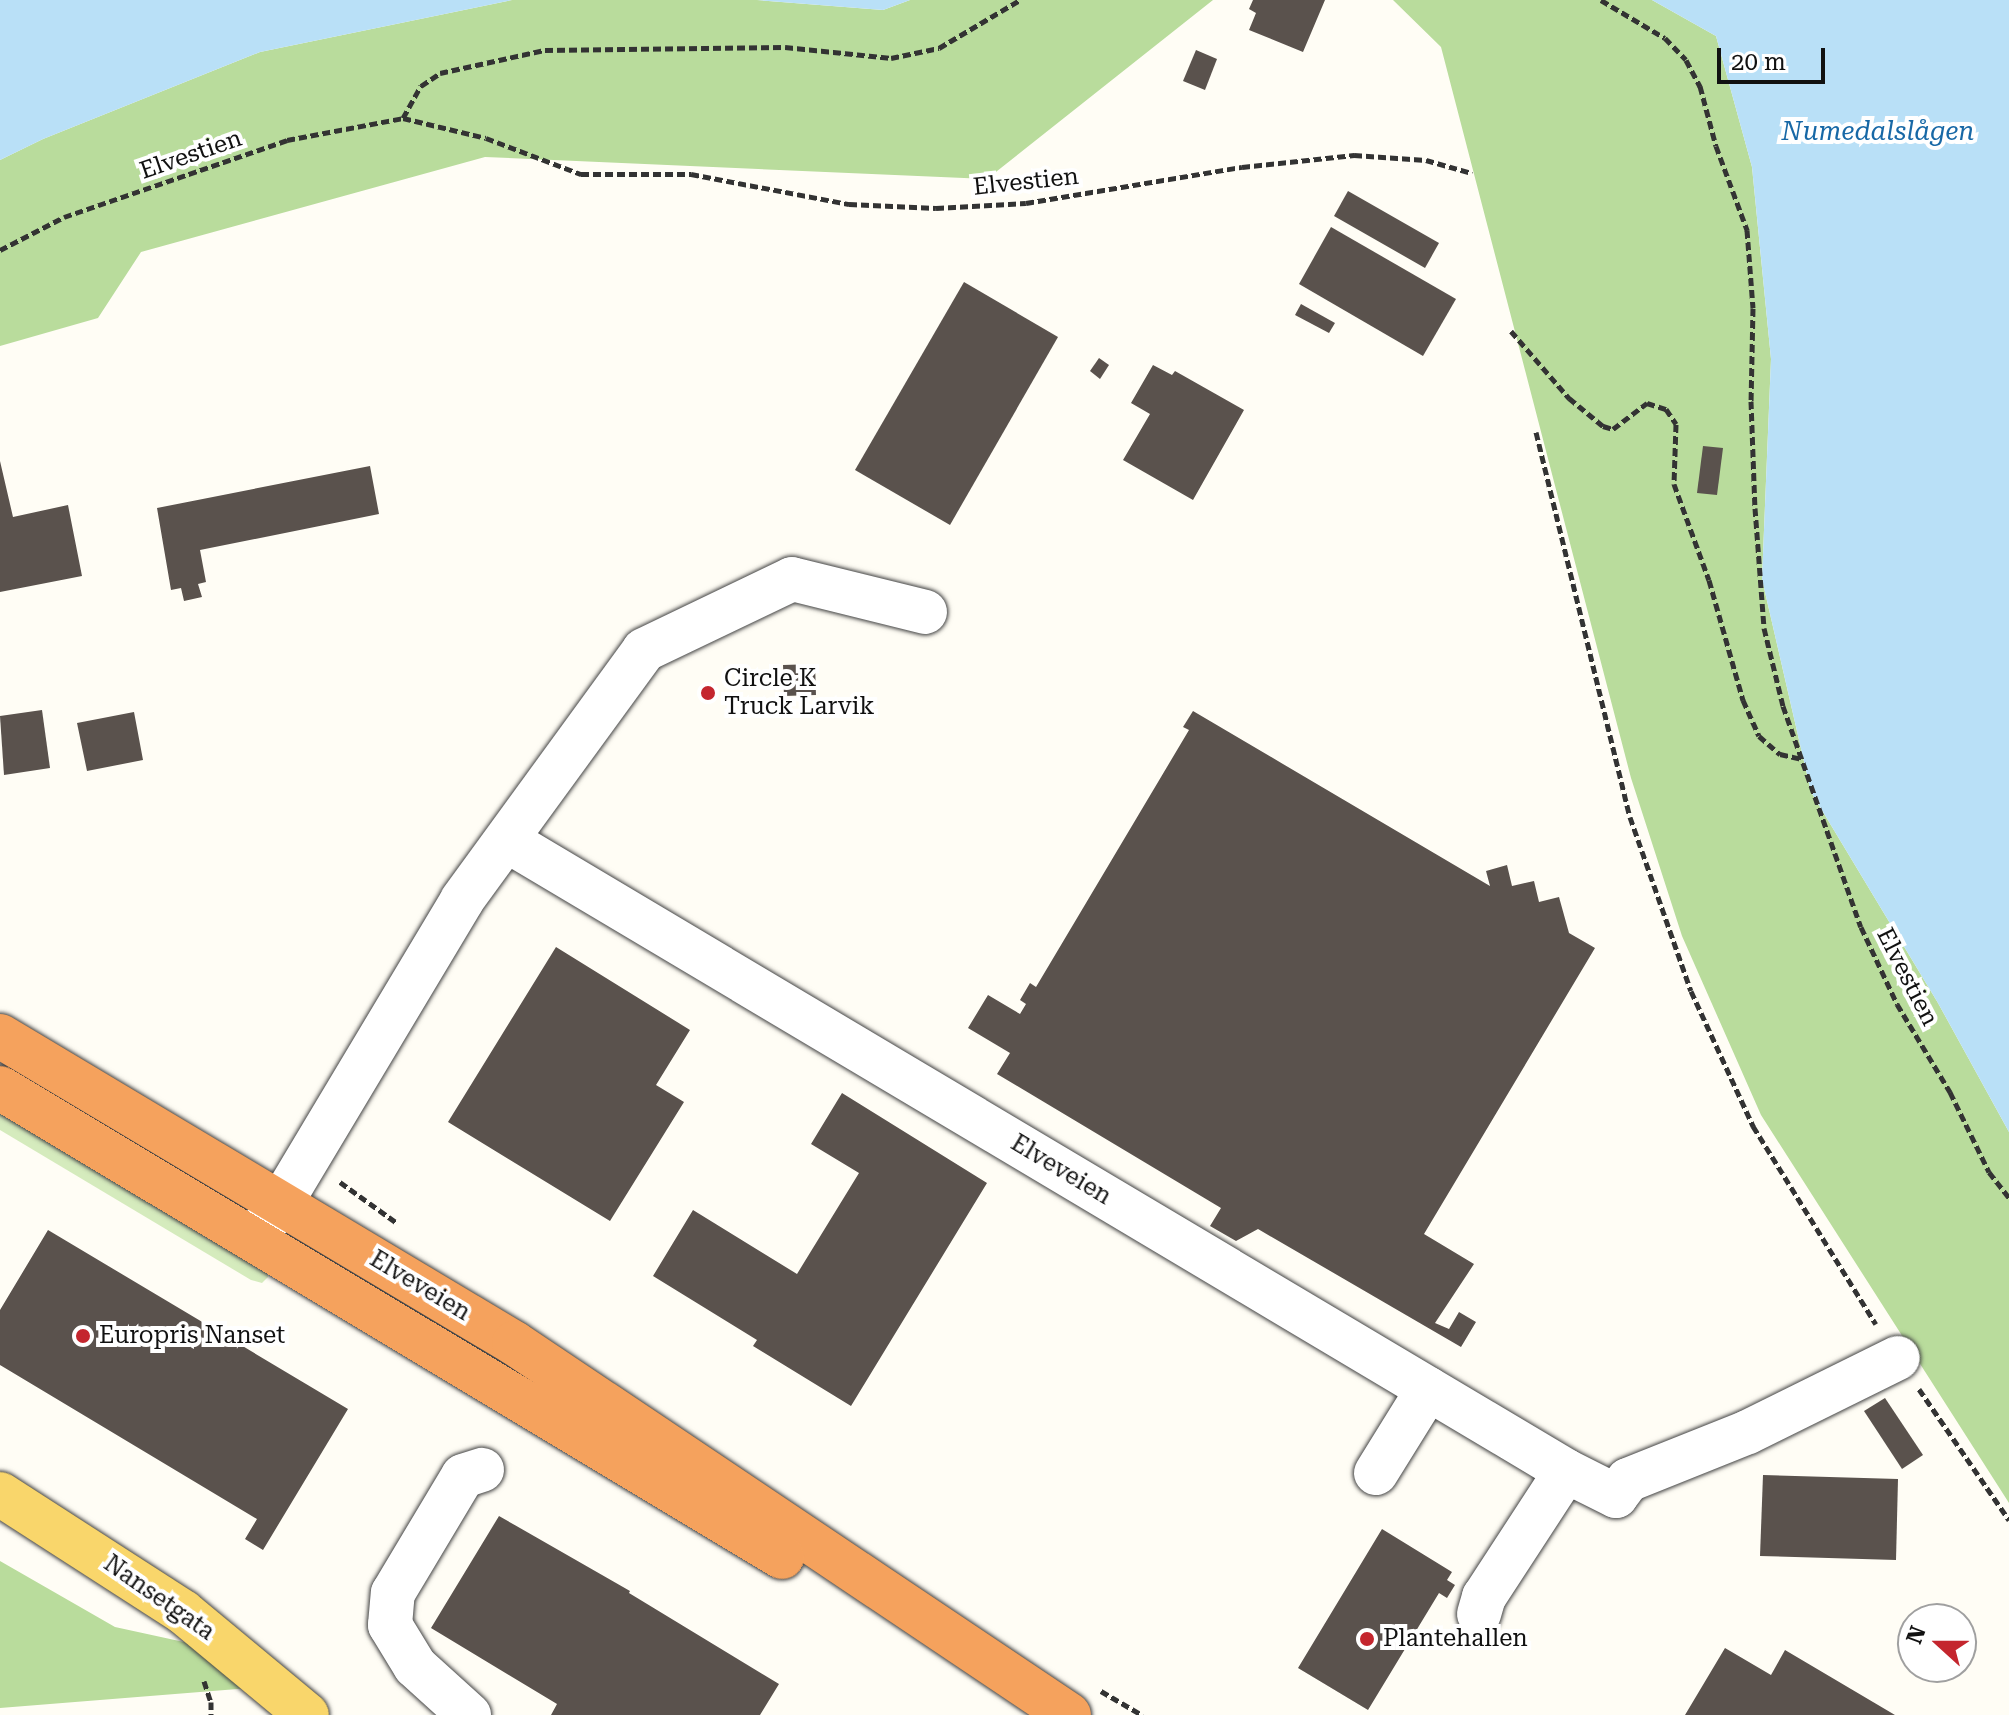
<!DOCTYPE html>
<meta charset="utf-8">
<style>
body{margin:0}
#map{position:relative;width:2009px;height:1715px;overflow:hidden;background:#fffdf5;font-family:"Roboto Serif",serif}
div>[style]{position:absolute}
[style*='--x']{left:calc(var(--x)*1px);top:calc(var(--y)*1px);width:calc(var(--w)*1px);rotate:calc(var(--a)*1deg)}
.green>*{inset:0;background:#d5ebbd}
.forest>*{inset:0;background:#b9dc9c}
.water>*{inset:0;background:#b9e0f7}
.building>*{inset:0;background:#5a524d}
.path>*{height:5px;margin-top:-2.5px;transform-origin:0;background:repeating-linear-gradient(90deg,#333 0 8px,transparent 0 12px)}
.roads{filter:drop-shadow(0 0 2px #444) drop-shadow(0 0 2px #444)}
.minor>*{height:44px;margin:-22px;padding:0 22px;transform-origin:22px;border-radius:22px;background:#fff}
.major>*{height:44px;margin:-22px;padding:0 22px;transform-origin:22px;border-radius:22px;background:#f9d66b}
.highway>*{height:44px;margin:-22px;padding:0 22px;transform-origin:22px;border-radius:22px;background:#f5a25d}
.dots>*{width:22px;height:22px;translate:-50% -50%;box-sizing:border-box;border:4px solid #fff;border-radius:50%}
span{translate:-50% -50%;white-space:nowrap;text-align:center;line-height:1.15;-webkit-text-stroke:8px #fff;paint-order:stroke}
.street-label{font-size:24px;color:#111}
.poi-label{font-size:24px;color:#111}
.left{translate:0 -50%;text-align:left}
.water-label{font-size:26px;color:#1768a6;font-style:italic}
.north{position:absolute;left:1897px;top:1603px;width:80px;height:80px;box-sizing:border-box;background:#fff;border:2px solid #a0a0a0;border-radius:50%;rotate:291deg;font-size:22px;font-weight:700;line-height:32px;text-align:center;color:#111}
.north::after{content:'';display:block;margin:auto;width:28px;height:36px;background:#c4262e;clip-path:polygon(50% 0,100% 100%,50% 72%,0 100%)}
.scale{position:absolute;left:1717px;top:48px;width:108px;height:36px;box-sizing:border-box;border:4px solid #111;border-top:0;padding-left:10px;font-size:24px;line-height:28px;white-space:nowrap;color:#111;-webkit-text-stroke:6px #fff;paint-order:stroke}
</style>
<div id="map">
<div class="green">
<i style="clip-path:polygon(0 1103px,267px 1269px,268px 1277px,262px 1283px,251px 1280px,0 1130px)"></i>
</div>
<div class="forest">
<i style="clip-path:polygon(512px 0,757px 0,883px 10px,910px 0,1213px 0,987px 179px,485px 157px,141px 252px,98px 318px,0 346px,0 160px,43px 139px,260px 52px)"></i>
<i style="clip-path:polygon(1393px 0,1652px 0,1716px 36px,1752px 167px,1771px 359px,1762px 579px,1811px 792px,1938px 1003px,2009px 1132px,2009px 1503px,1761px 1115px,1682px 936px,1631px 778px,1441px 47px)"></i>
<i style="clip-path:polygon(0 1561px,115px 1627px,193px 1644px,250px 1688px,0 1708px)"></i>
</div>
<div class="water">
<i style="clip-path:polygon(0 0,512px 0,260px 52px,43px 139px,0 160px)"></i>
<i style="clip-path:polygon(757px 0,910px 0,883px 10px)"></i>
<i style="clip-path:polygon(1652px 0,2009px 0,2009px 1132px,1938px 1003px,1811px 792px,1762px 579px,1771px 359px,1752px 167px,1716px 36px)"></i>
</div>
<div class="building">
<i style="clip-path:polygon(1253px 0,1325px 0,1303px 52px,1249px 30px,1256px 13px,1249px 9px)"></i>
<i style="clip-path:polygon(1196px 50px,1217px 59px,1205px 90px,1183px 81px)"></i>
<i style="clip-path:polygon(1348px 191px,1439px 243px,1425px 268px,1334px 216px)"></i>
<i style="clip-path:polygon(1331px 227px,1456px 299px,1423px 356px,1299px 284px)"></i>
<i style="clip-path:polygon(964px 282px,1058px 337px,950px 525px,855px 470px)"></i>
<i style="clip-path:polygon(1301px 304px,1335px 323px,1329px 333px,1295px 315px)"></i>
<i style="clip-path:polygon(1099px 358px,1109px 365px,1100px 379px,1090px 371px)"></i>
<i style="clip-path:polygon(1153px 365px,1172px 375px,1175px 371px,1244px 410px,1193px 500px,1123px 460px,1150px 414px,1131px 403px)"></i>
<i style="clip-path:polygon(1703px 446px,1723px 448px,1717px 495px,1697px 493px)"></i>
<i style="clip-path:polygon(0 461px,13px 517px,68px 505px,82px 576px,0 592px)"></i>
<i style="clip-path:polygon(370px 466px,379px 514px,200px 550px,206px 582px,198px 584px,202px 597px,184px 601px,181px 588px,171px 590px,157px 508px)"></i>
<i style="clip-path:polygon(815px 664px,816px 695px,784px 696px,783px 665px)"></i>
<i style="clip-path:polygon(42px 710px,50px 768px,4px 775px,0 716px)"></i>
<i style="clip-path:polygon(1193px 711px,1490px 886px,1486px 871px,1507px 865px,1512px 886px,1534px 881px,1539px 902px,1559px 897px,1569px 933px,1595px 948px,1424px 1234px,1474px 1264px,1435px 1323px,1449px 1329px,1459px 1312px,1476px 1322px,1461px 1347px,1258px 1229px,1236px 1241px,1210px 1226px,1221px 1208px,997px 1074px,1010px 1053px,968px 1028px,988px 995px,1020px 1014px,1026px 1004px,1020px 1000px,1030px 983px,1036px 987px,1189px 730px,1183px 727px)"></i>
<i style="clip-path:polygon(134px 712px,143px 760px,87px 771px,77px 723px)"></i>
<i style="clip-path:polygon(556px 947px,690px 1030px,656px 1085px,684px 1102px,610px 1221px,448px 1122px)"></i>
<i style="clip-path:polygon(842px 1093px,987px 1183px,851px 1406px,753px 1346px,757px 1340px,653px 1276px,693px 1210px,797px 1274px,859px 1173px,811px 1144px)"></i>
<i style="clip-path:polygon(48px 1230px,348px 1409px,263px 1550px,245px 1539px,257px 1519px,0 1365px,0 1310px)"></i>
<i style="clip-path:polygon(1885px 1398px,1923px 1455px,1902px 1469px,1864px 1411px)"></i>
<i style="clip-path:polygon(1763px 1475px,1898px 1479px,1896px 1560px,1760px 1556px)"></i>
<i style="clip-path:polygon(499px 1516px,630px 1591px,629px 1593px,779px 1684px,760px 1715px,551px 1715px,557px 1704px,431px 1628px)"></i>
<i style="clip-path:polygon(1382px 1529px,1452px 1572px,1447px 1580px,1455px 1585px,1447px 1598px,1439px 1593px,1368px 1710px,1298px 1668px)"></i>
<i style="clip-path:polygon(1725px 1648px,1771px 1675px,1785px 1650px,1895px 1715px,1685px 1715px)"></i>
</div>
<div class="path">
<i style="--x:1601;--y:0;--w:74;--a:30.7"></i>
<i style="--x:1665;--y:38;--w:30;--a:46"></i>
<i style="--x:1686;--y:60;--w:30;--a:62"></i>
<i style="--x:1700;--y:86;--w:62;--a:75.1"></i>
<i style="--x:1716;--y:146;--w:90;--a:69.7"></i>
<i style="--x:1747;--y:230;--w:78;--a:85.6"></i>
<i style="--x:1753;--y:308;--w:93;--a:91.2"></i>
<i style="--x:1751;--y:401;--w:107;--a:87.9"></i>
<i style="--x:1755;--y:508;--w:120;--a:85.7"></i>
<i style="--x:1764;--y:628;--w:80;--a:76.3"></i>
<i style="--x:1783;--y:706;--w:234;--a:70.6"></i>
<i style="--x:1861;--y:927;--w:85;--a:64.9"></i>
<i style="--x:1897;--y:1004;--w:103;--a:58.9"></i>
<i style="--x:1950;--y:1092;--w:89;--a:64"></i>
<i style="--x:1989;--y:1172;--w:33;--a:52"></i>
<i style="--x:403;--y:118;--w:37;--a:-61"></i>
<i style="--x:421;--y:86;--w:23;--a:-34"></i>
<i style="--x:440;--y:73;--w:107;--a:-12.4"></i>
<i style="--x:545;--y:50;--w:240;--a:-0.7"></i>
<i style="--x:785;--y:47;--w:107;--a:5.9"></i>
<i style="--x:891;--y:58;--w:49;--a:-11.8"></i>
<i style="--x:939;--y:48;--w:94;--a:-30.7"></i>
<i style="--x:0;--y:250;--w:72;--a:-27.3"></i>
<i style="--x:64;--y:217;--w:236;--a:-19"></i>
<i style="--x:287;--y:140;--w:118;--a:-10.7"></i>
<i style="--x:403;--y:118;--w:85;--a:13.5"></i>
<i style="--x:486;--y:138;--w:102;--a:20.8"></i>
<i style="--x:581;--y:174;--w:110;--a:0"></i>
<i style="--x:691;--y:174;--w:161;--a:10.8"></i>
<i style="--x:849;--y:204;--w:87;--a:2.6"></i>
<i style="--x:936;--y:208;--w:90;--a:-3.2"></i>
<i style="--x:1026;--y:203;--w:219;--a:-9.5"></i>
<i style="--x:1242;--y:167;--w:113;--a:-6.1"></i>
<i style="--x:1354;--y:155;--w:72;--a:4"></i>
<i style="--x:1426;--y:160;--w:48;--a:15.8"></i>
<i style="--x:1511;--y:331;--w:89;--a:49.1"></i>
<i style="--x:1569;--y:398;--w:44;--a:39.5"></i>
<i style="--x:1603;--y:426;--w:10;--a:17"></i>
<i style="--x:1613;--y:429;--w:43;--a:-37.4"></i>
<i style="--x:1647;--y:403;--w:20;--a:18"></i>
<i style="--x:1666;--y:409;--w:18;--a:56"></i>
<i style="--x:1676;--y:424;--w:60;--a:91.9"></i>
<i style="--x:1674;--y:484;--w:102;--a:70"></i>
<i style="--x:1709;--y:580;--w:125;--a:74.2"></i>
<i style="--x:1743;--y:700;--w:39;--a:66"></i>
<i style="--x:1759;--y:736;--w:28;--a:41"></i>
<i style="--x:1780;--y:754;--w:23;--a:13"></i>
<i style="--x:1536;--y:432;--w:396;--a:76.3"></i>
<i style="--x:1630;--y:817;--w:184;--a:70.7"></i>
<i style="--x:1691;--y:991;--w:149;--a:65.3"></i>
<i style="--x:1753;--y:1126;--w:233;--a:58.2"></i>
<i style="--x:340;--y:1182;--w:70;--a:35.7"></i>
<i style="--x:1919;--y:1389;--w:159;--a:55.5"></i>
<i style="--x:204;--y:1681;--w:22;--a:72"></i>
<i style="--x:211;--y:1702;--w:13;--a:90"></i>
<i style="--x:1101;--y:1691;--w:48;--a:30.3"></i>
</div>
<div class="roads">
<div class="minor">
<i style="--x:508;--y:841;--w:1231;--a:30.77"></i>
<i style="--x:1566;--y:1471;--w:56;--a:26.6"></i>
<i style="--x:1616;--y:1496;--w:20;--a:-53"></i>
<i style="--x:1628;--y:1480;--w:129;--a:-21.8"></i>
<i style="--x:1748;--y:1432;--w:167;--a:-26.3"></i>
<i style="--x:257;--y:1234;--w:39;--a:-52"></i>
<i style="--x:281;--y:1203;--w:353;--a:-59.1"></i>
<i style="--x:462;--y:900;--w:309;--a:-53.9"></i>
<i style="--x:644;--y:650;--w:164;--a:-25.6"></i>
<i style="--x:792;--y:579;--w:137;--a:13.9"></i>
<i style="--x:1376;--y:1473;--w:99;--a:-58.2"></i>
<i style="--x:1479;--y:1614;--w:18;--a:-74"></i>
<i style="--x:1484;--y:1597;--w:150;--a:-56.9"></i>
<i style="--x:469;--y:1715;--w:73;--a:-137.8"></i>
<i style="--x:415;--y:1666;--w:48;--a:-121.4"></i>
<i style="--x:390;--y:1625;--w:32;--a:-85"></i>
<i style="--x:393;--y:1593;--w:136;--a:-59.1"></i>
<i style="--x:463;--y:1476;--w:20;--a:-18"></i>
</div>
<div class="major">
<i style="--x:0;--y:1494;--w:218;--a:32.8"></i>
<i style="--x:183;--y:1612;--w:161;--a:39.7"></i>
</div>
<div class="highway">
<i style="--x:0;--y:1036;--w:599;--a:30.85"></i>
<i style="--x:514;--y:1343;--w:668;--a:33.83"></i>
<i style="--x:0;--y:1088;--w:912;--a:30.95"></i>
</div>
</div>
<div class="dots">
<i style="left:708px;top:693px;background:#c4262e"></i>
<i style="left:83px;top:1336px;background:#c4262e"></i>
<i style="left:1367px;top:1639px;background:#c4262e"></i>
</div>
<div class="street-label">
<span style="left:191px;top:155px;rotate:-19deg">Elvestien</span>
<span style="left:1026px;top:182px;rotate:-6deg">Elvestien</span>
<span style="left:1907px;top:977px;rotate:63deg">Elvestien</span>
<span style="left:1061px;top:1170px;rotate:31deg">Elveveien</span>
<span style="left:420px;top:1286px;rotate:31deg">Elveveien</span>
<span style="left:159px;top:1598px;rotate:35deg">Nansetgata</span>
</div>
<div class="poi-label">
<span class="left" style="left:724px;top:693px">Circle K<br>Truck Larvik</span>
<span class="left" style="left:99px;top:1336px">Europris Nanset</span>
<span class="left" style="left:1383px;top:1639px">Plantehallen</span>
</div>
<div class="water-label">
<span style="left:1878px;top:132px">Numedalslågen</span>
</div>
<div class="north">N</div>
<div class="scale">20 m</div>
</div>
